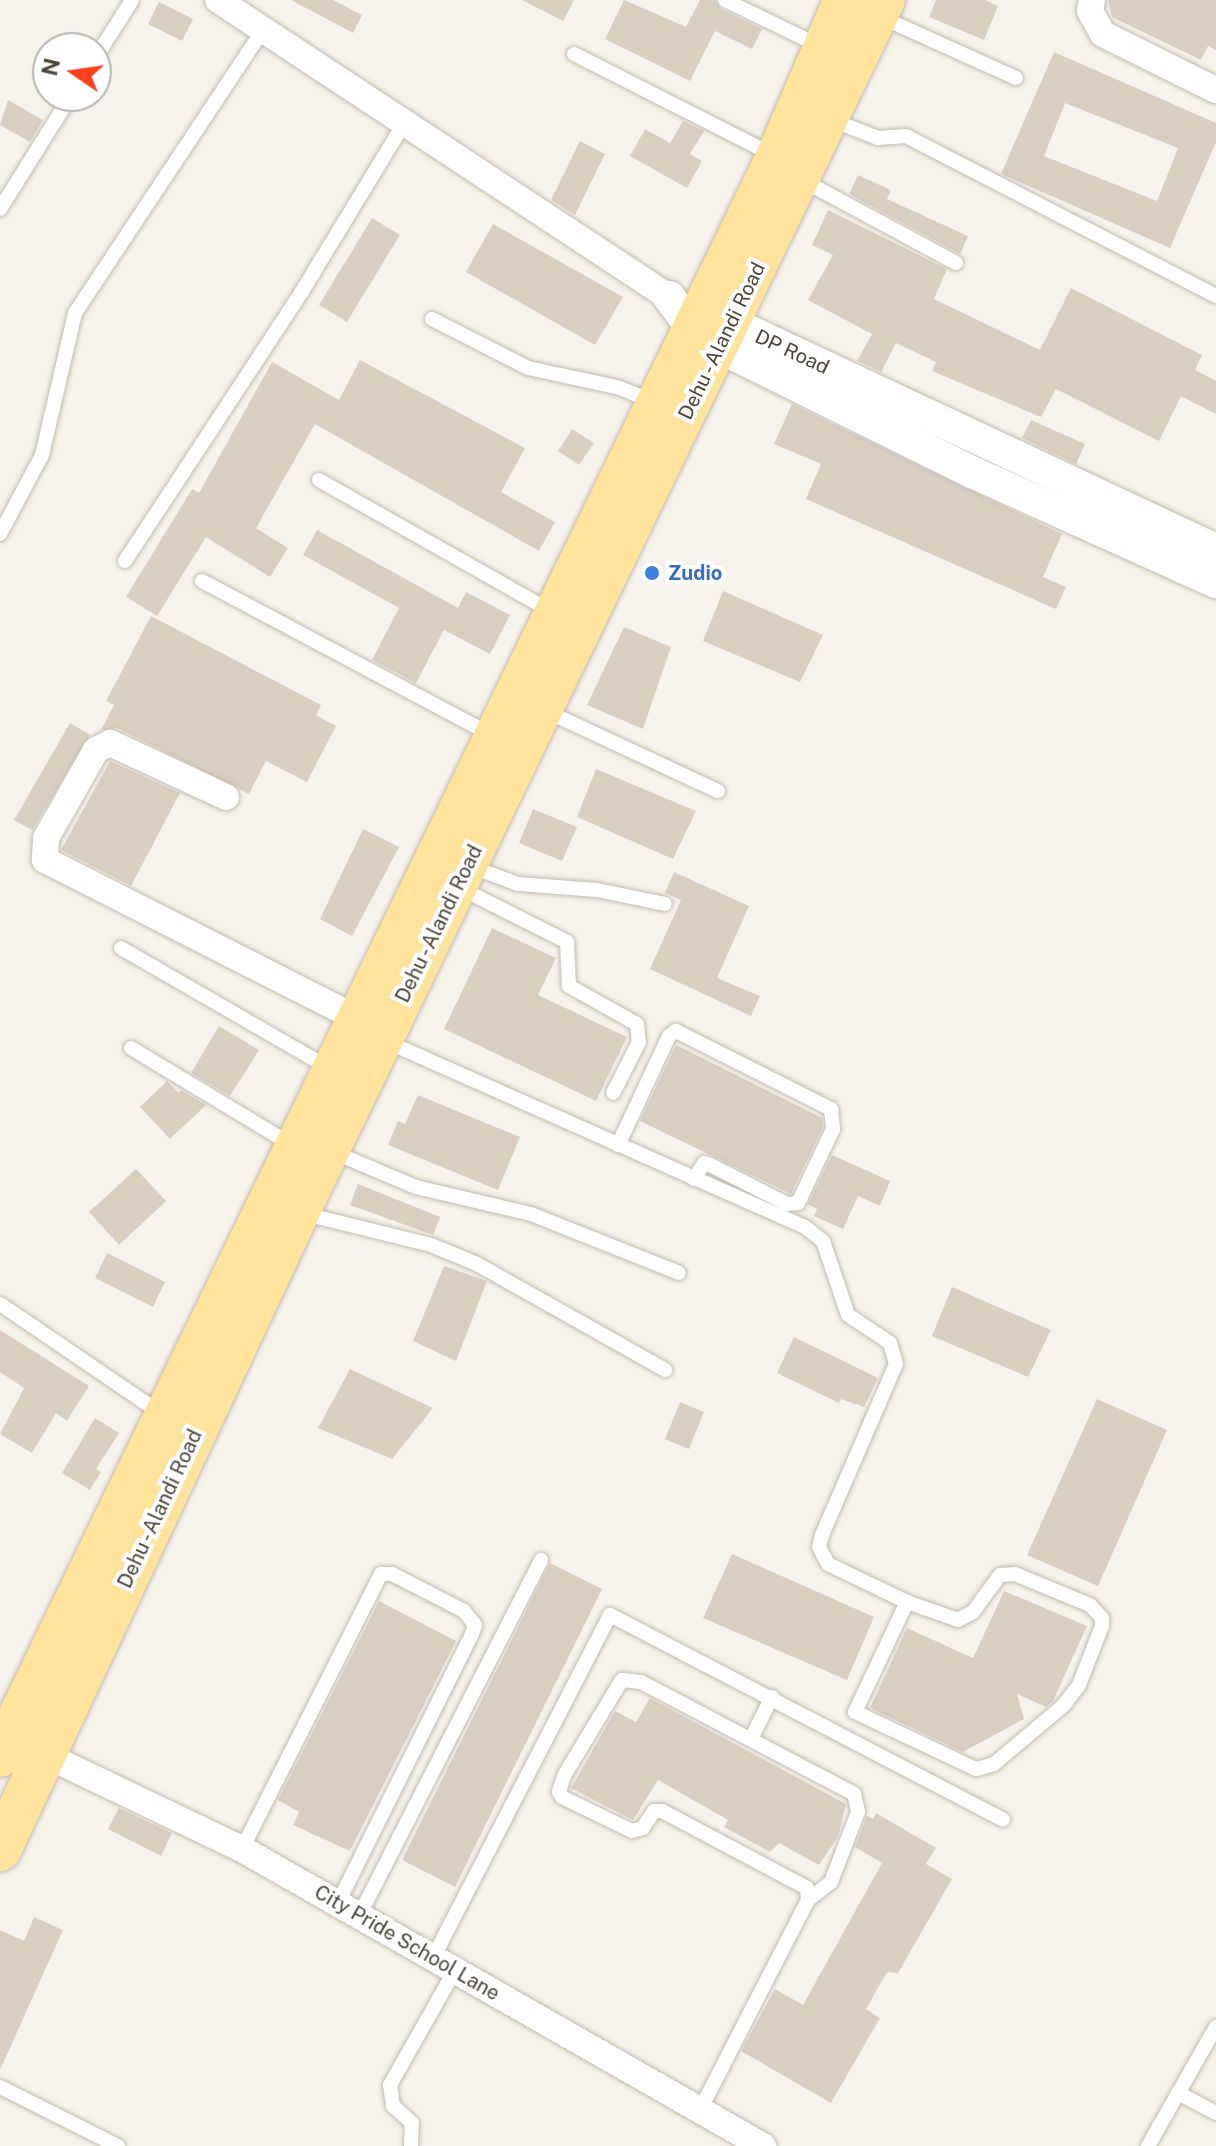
<!DOCTYPE html>
<style>
body{margin:0}
#map{position:relative;width:1216px;height:2146px;overflow:hidden;background:#f6f3ec;font-family:"Public Sans",sans-serif}
div>[style]{position:absolute}
[style*='--x']{left:calc(var(--x)*1px);top:calc(var(--y)*1px);width:calc(var(--w)*1px);rotate:calc(var(--a)*1deg)}
.building>*{inset:0;background:#d8cfc1}
.roads{filter:drop-shadow(0 0 2px #c2bbae) drop-shadow(0 0 2px #c2bbae)}
.service>*{height:14px;margin:-7px;padding:0 7px;transform-origin:7px;border-radius:7px;background:#fff}
.minor>*{height:26px;margin:-13px;padding:0 13px;transform-origin:13px;border-radius:13px;background:#fff}
.tertiary>*{height:32px;margin:-16px;padding:0 16px;transform-origin:16px;border-radius:16px;background:#fff}
.primary>*{height:42px;margin:-21px;padding:0 21px;transform-origin:21px;border-radius:21px;background:#ffe39c}
.dots>*{width:22px;height:22px;translate:-50% -50%;box-sizing:border-box;border:4px solid #fff;border-radius:50%}
span{translate:-50% -50%;white-space:nowrap;text-align:center;line-height:1.15;-webkit-text-stroke:8px #fff;paint-order:stroke}
.street-label{font-size:20px;color:#4b4439}
.shop-label{font-size:20px;color:#366cbe;font-weight:700}
.left{translate:0 -50%;text-align:left}
.north{position:absolute;left:32px;top:32px;width:80px;height:80px;box-sizing:border-box;background:#fff;border:2px solid #b7b4b0;border-radius:50%;rotate:283deg;font-size:22px;font-weight:700;line-height:32px;text-align:center;color:#4b4439}
.north::after{content:'';display:block;margin:auto;width:28px;height:36px;background:#fc3f1d;clip-path:polygon(50% 0,100% 100%,50% 72%,0 100%)}
</style>
<div id="map">
<div class="building">
<i style="clip-path:polygon(291px 0,333px 0,362px 15px,353px 33px)"></i>
<i style="clip-path:polygon(522px 0,574px 0,563px 21px)"></i>
<i style="clip-path:polygon(624px 0,686px 27px,700px 0,715px 0,721px 9px,762px 29px,752px 49px,715px 31px,690px 81px,605px 39px)"></i>
<i style="clip-path:polygon(936px 0,985px 0,998px 6px,984px 40px,929px 17px)"></i>
<i style="clip-path:polygon(1108px 0,1216px 0,1216px 50px,1208px 46px,1201px 60px,1112px 17px)"></i>
<i style="clip-path:polygon(159px 2px,193px 19px,182px 41px,148px 24px)"></i>
<i style="clip-path:polygon(evenodd,1054px 52px,1216px 123px,1216px 142px,1170px 248px,1001px 174px,1054px 52px,1065px 103px,1178px 148px,1157px 201px,1044px 156px,1065px 103px)"></i>
<i style="clip-path:polygon(8px 100px,43px 120px,30px 142px,0 125px)"></i>
<i style="clip-path:polygon(683px 121px,704px 131px,690px 154px,702px 161px,687px 188px,630px 156px,645px 129px,670px 143px)"></i>
<i style="clip-path:polygon(580px 141px,605px 154px,575px 215px,551px 200px)"></i>
<i style="clip-path:polygon(858px 175px,891px 190px,887px 199px,968px 236px,960px 254px,849px 194px)"></i>
<i style="clip-path:polygon(828px 210px,947px 269px,934px 299px,1040px 350px,1071px 288px,1202px 355px,1195px 370px,1216px 381px,1216px 414px,1181px 396px,1159px 441px,1056px 389px,1041px 417px,932px 371px,936px 362px,896px 343px,881px 372px,857px 361px,872px 334px,808px 300px,833px 255px,812px 245px)"></i>
<i style="clip-path:polygon(372px 218px,400px 235px,347px 322px,319px 305px)"></i>
<i style="clip-path:polygon(493px 224px,623px 297px,595px 345px,466px 272px)"></i>
<i style="clip-path:polygon(360px 360px,525px 448px,501px 492px,555px 522px,539px 551px,315px 424px,256px 528px,288px 548px,270px 577px,206px 537px,157px 616px,126px 597px,192px 489px,199px 493px,272px 362px,339px 400px)"></i>
<i style="clip-path:polygon(792px 404px,1062px 534px,1043px 577px,1066px 587px,1056px 609px,806px 499px,821px 464px,774px 444px)"></i>
<i style="clip-path:polygon(1031px 420px,1085px 444px,1076px 464px,1022px 438px)"></i>
<i style="clip-path:polygon(572px 429px,594px 443px,579px 465px,558px 451px)"></i>
<i style="clip-path:polygon(317px 530px,458px 608px,466px 592px,510px 615px,490px 654px,444px 630px,416px 683px,372px 660px,399px 608px,303px 555px)"></i>
<i style="clip-path:polygon(723px 591px,823px 635px,800px 682px,703px 641px)"></i>
<i style="clip-path:polygon(151px 616px,321px 705px,316px 715px,336px 726px,307px 782px,266px 761px,249px 794px,117px 728px,101px 730px,114px 705px,106px 701px)"></i>
<i style="clip-path:polygon(624px 627px,671px 647px,643px 729px,587px 705px)"></i>
<i style="clip-path:polygon(70px 723px,90px 735px,32px 830px,14px 820px)"></i>
<i style="clip-path:polygon(110px 761px,180px 793px,131px 886px,61px 850px)"></i>
<i style="clip-path:polygon(596px 769px,696px 811px,673px 859px,577px 817px)"></i>
<i style="clip-path:polygon(533px 809px,577px 827px,562px 861px,519px 843px)"></i>
<i style="clip-path:polygon(363px 829px,399px 847px,352px 936px,320px 919px)"></i>
<i style="clip-path:polygon(674px 872px,749px 906px,717px 978px,760px 996px,751px 1016px,650px 969px,681px 900px,665px 893px)"></i>
<i style="clip-path:polygon(492px 928px,556px 958px,538px 995px,627px 1037px,596px 1101px,444px 1029px)"></i>
<i style="clip-path:polygon(219px 1026px,259px 1050px,230px 1096px,191px 1073px)"></i>
<i style="clip-path:polygon(676px 1045px,822px 1118px,823px 1127px,791px 1194px,640px 1121px)"></i>
<i style="clip-path:polygon(167px 1081px,179px 1093px,181px 1090px,206px 1105px,170px 1139px,140px 1107px)"></i>
<i style="clip-path:polygon(418px 1095px,520px 1137px,498px 1190px,388px 1145px,398px 1121px,405px 1124px)"></i>
<i style="clip-path:polygon(832px 1155px,890px 1181px,880px 1206px,858px 1196px,843px 1229px,814px 1216px,817px 1209px,808px 1204px)"></i>
<i style="clip-path:polygon(136px 1169px,166px 1201px,119px 1245px,89px 1212px)"></i>
<i style="clip-path:polygon(358px 1184px,440px 1217px,433px 1235px,350px 1205px)"></i>
<i style="clip-path:polygon(107px 1253px,165px 1282px,153px 1307px,95px 1278px)"></i>
<i style="clip-path:polygon(444px 1266px,487px 1281px,456px 1361px,413px 1341px)"></i>
<i style="clip-path:polygon(952px 1287px,1051px 1330px,1028px 1377px,932px 1336px)"></i>
<i style="clip-path:polygon(0 1330px,89px 1386px,67px 1421px,56px 1413px,32px 1453px,0 1434px,24px 1388px,0 1372px)"></i>
<i style="clip-path:polygon(794px 1337px,878px 1378px,864px 1407px,841px 1399px,839px 1403px,777px 1373px)"></i>
<i style="clip-path:polygon(350px 1369px,433px 1408px,392px 1459px,318px 1428px)"></i>
<i style="clip-path:polygon(1097px 1399px,1167px 1430px,1098px 1586px,1027px 1555px)"></i>
<i style="clip-path:polygon(680px 1402px,704px 1412px,689px 1449px,665px 1439px)"></i>
<i style="clip-path:polygon(95px 1418px,119px 1433px,96px 1469px,101px 1472px,90px 1490px,62px 1473px)"></i>
<i style="clip-path:polygon(732px 1554px,874px 1617px,847px 1680px,703px 1618px)"></i>
<i style="clip-path:polygon(550px 1563px,602px 1589px,455px 1887px,402px 1860px)"></i>
<i style="clip-path:polygon(1004px 1591px,1087px 1626px,1053px 1701px,1046px 1707px,1017px 1694px,1024px 1719px,963px 1752px,870px 1708px,907px 1628px,973px 1658px)"></i>
<i style="clip-path:polygon(379px 1601px,456px 1641px,350px 1851px,293px 1825px,299px 1812px,278px 1800px)"></i>
<i style="clip-path:polygon(650px 1698px,846px 1804px,838px 1837px,819px 1865px,779px 1843px,770px 1852px,724px 1827px,728px 1820px,658px 1780px,633px 1820px,571px 1788px,615px 1711px,636px 1722px)"></i>
<i style="clip-path:polygon(119px 1808px,172px 1833px,161px 1856px,108px 1829px)"></i>
<i style="clip-path:polygon(876px 1813px,936px 1848px,926px 1864px,952px 1879px,898px 1973px,887px 1972px,866px 2009px,880px 2018px,831px 2103px,741px 2051px,775px 1989px,803px 2005px,882px 1863px,855px 1847px,867px 1816px,873px 1819px)"></i>
<i style="clip-path:polygon(34px 1917px,63px 1930px,0 2070px,0 1930px,24px 1941px)"></i>
</div>
<div class="roads">
<div class="service">
<i style="--x:725;--y:0;--w:108;--a:25.9"></i>
<i style="--x:881;--y:17;--w:148;--a:24.3"></i>
<i style="--x:574;--y:54;--w:223;--a:26.9"></i>
<i style="--x:96;--y:57;--w:67;--a:-57.7"></i>
<i style="--x:832;--y:120;--w:49;--a:21.4"></i>
<i style="--x:878;--y:138;--w:28;--a:-4"></i>
<i style="--x:906;--y:136;--w:349;--a:27.3"></i>
<i style="--x:802;--y:180;--w:175;--a:28.3"></i>
<i style="--x:0;--y:209;--w:133;--a:-57.9"></i>
<i style="--x:432;--y:319;--w:108;--a:27"></i>
<i style="--x:528;--y:368;--w:91;--a:12.1"></i>
<i style="--x:617;--y:387;--w:41;--a:21.5"></i>
<i style="--x:319;--y:480;--w:268;--a:29.5"></i>
<i style="--x:0;--y:534;--w:89;--a:-62"></i>
<i style="--x:42;--y:455;--w:146;--a:-76.9"></i>
<i style="--x:75;--y:313;--w:341;--a:-56.4"></i>
<i style="--x:125;--y:561;--w:321;--a:-56.7"></i>
<i style="--x:301;--y:293;--w:202;--a:-58.7"></i>
<i style="--x:202;--y:581;--w:328;--a:28"></i>
<i style="--x:544;--y:710;--w:192;--a:25"></i>
<i style="--x:470;--y:866;--w:51;--a:20.6"></i>
<i style="--x:518;--y:884;--w:79;--a:4.3"></i>
<i style="--x:597;--y:890;--w:69;--a:11.6"></i>
<i style="--x:460;--y:888;--w:120;--a:26.8"></i>
<i style="--x:567;--y:942;--w:44;--a:87.4"></i>
<i style="--x:569;--y:986;--w:78;--a:29.2"></i>
<i style="--x:637;--y:1024;--w:18;--a:84"></i>
<i style="--x:639;--y:1042;--w:57;--a:117"></i>
<i style="--x:121;--y:948;--w:240;--a:30"></i>
<i style="--x:383;--y:1040;--w:462;--a:23.9"></i>
<i style="--x:805;--y:1227;--w:23;--a:38"></i>
<i style="--x:823;--y:1241;--w:78;--a:71.3"></i>
<i style="--x:848;--y:1315;--w:50;--a:33.7"></i>
<i style="--x:890;--y:1343;--w:22;--a:74"></i>
<i style="--x:896;--y:1364;--w:186;--a:113.4"></i>
<i style="--x:822;--y:1535;--w:12;--a:104"></i>
<i style="--x:819;--y:1547;--w:19;--a:62"></i>
<i style="--x:828;--y:1564;--w:88;--a:25.7"></i>
<i style="--x:907;--y:1602;--w:54;--a:19.4"></i>
<i style="--x:958;--y:1620;--w:17;--a:-28"></i>
<i style="--x:973;--y:1612;--w:46;--a:-53.9"></i>
<i style="--x:1000;--y:1575;--w:15;--a:-4"></i>
<i style="--x:1015;--y:1574;--w:81;--a:22.5"></i>
<i style="--x:1090;--y:1605;--w:18;--a:47"></i>
<i style="--x:1102;--y:1618;--w:8;--a:90"></i>
<i style="--x:1102;--y:1626;--w:63;--a:111.3"></i>
<i style="--x:1079;--y:1685;--w:25;--a:127"></i>
<i style="--x:1064;--y:1705;--w:92;--a:139.9"></i>
<i style="--x:994;--y:1764;--w:19;--a:164"></i>
<i style="--x:976;--y:1769;--w:134;--a:-154.8"></i>
<i style="--x:855;--y:1712;--w:122;--a:-64.7"></i>
<i style="--x:131;--y:1048;--w:188;--a:31.1"></i>
<i style="--x:618;--y:1145;--w:120;--a:-64.9"></i>
<i style="--x:669;--y:1036;--w:9;--a:-36"></i>
<i style="--x:676;--y:1031;--w:174;--a:26.7"></i>
<i style="--x:831;--y:1109;--w:20;--a:84"></i>
<i style="--x:833;--y:1129;--w:82;--a:115.3"></i>
<i style="--x:798;--y:1203;--w:11;--a:175"></i>
<i style="--x:787;--y:1204;--w:86;--a:-153.1"></i>
<i style="--x:710;--y:1165;--w:6;--a:-162"></i>
<i style="--x:704;--y:1163;--w:19;--a:122"></i>
<i style="--x:333;--y:1152;--w:90;--a:22.9"></i>
<i style="--x:416;--y:1187;--w:118;--a:13.2"></i>
<i style="--x:531;--y:1214;--w:159;--a:21.7"></i>
<i style="--x:301;--y:1213;--w:134;--a:13.8"></i>
<i style="--x:431;--y:1245;--w:50;--a:22.4"></i>
<i style="--x:477;--y:1264;--w:216;--a:29.4"></i>
<i style="--x:0;--y:1304;--w:196;--a:34.2"></i>
<i style="--x:751;--y:1739;--w:47;--a:-63.4"></i>
<i style="--x:242;--y:1849;--w:308;--a:-63.2"></i>
<i style="--x:381;--y:1574;--w:11;--a:0"></i>
<i style="--x:392;--y:1574;--w:81;--a:27.2"></i>
<i style="--x:464;--y:1611;--w:18;--a:52"></i>
<i style="--x:475;--y:1625;--w:9;--a:108"></i>
<i style="--x:472;--y:1634;--w:301;--a:116.5"></i>
<i style="--x:359;--y:1916;--w:400;--a:-62.9"></i>
<i style="--x:433;--y:1958;--w:386;--a:-62.7"></i>
<i style="--x:610;--y:1615;--w:443;--a:27.5"></i>
<i style="--x:0;--y:2087;--w:132;--a:26.6"></i>
<i style="--x:1178;--y:2093;--w:43;--a:27.8"></i>
<i style="--x:700;--y:2110;--w:236;--a:-62.8"></i>
<i style="--x:808;--y:1900;--w:12;--a:-95"></i>
<i style="--x:807;--y:1888;--w:164;--a:-152"></i>
<i style="--x:662;--y:1811;--w:8;--a:180"></i>
<i style="--x:654;--y:1811;--w:20;--a:123"></i>
<i style="--x:643;--y:1828;--w:11;--a:165"></i>
<i style="--x:632;--y:1831;--w:78;--a:-154.1"></i>
<i style="--x:562;--y:1797;--w:6;--a:-121"></i>
<i style="--x:559;--y:1792;--w:19;--a:-72"></i>
<i style="--x:565;--y:1774;--w:110;--a:-58.8"></i>
<i style="--x:622;--y:1680;--w:19;--a:6"></i>
<i style="--x:641;--y:1682;--w:241;--a:27.7"></i>
<i style="--x:854;--y:1794;--w:18;--a:77"></i>
<i style="--x:858;--y:1812;--w:75;--a:111.1"></i>
<i style="--x:831;--y:1882;--w:29;--a:142"></i>
<i style="--x:411;--y:2146;--w:23;--a:-88"></i>
<i style="--x:412;--y:2123;--w:25;--a:-138"></i>
<i style="--x:393;--y:2106;--w:21;--a:-98"></i>
<i style="--x:390;--y:2085;--w:132;--a:-60.5"></i>
<i style="--x:1148;--y:2146;--w:137;--a:-60.3"></i>
</div>
<div class="minor">
<i style="--x:218;--y:0;--w:540;--a:33.37"></i>
<i style="--x:1092;--y:0;--w:11;--a:100"></i>
<i style="--x:1090;--y:11;--w:26;--a:61"></i>
<i style="--x:1103;--y:34;--w:126;--a:26.4"></i>
<i style="--x:226;--y:797;--w:128;--a:-155"></i>
<i style="--x:110;--y:743;--w:16;--a:153"></i>
<i style="--x:96;--y:750;--w:101;--a:119.6"></i>
<i style="--x:46;--y:838;--w:22;--a:93"></i>
<i style="--x:45;--y:860;--w:350;--a:26.9"></i>
<i style="--x:33;--y:1749;--w:232;--a:25.6"></i>
<i style="--x:242;--y:1849;--w:600;--a:29.69"></i>
</div>
<div class="tertiary">
<i style="--x:669;--y:297;--w:41;--a:54"></i>
<i style="--x:693;--y:330;--w:31;--a:33"></i>
<i style="--x:719;--y:347;--w:282;--a:26.3"></i>
<i style="--x:972;--y:472;--w:268;--a:24.3"></i>
<i style="--x:710;--y:313;--w:559;--a:25.1"></i>
</div>
<div class="primary">
<i style="--x:0;--y:1756;--w:1778;--a:-64.08"></i>
<i style="--x:777;--y:157;--w:171;--a:-66.6"></i>
<i style="--x:0;--y:1850;--w:722;--a:-64.93"></i>
<i style="--x:306;--y:1196;--w:1328;--a:-64.21"></i>
</div>
</div>
<div class="dots">
<i style="left:652px;top:573px;background:#3f7fe0"></i>
</div>
<div class="street-label">
<span style="left:722px;top:341px;rotate:-64deg">Dehu - Alandi Road</span>
<span style="left:792px;top:352px;rotate:25deg">DP Road</span>
<span style="left:439px;top:924px;rotate:-64deg">Dehu - Alandi Road</span>
<span style="left:160px;top:1509px;rotate:-65deg">Dehu - Alandi Road</span>
<span style="left:407px;top:1943px;rotate:30deg">City Pride School Lane</span>
</div>
<div class="shop-label">
<span class="left" style="left:668px;top:573px">Zudio</span>
</div>
<div class="north">N</div>
</div>
